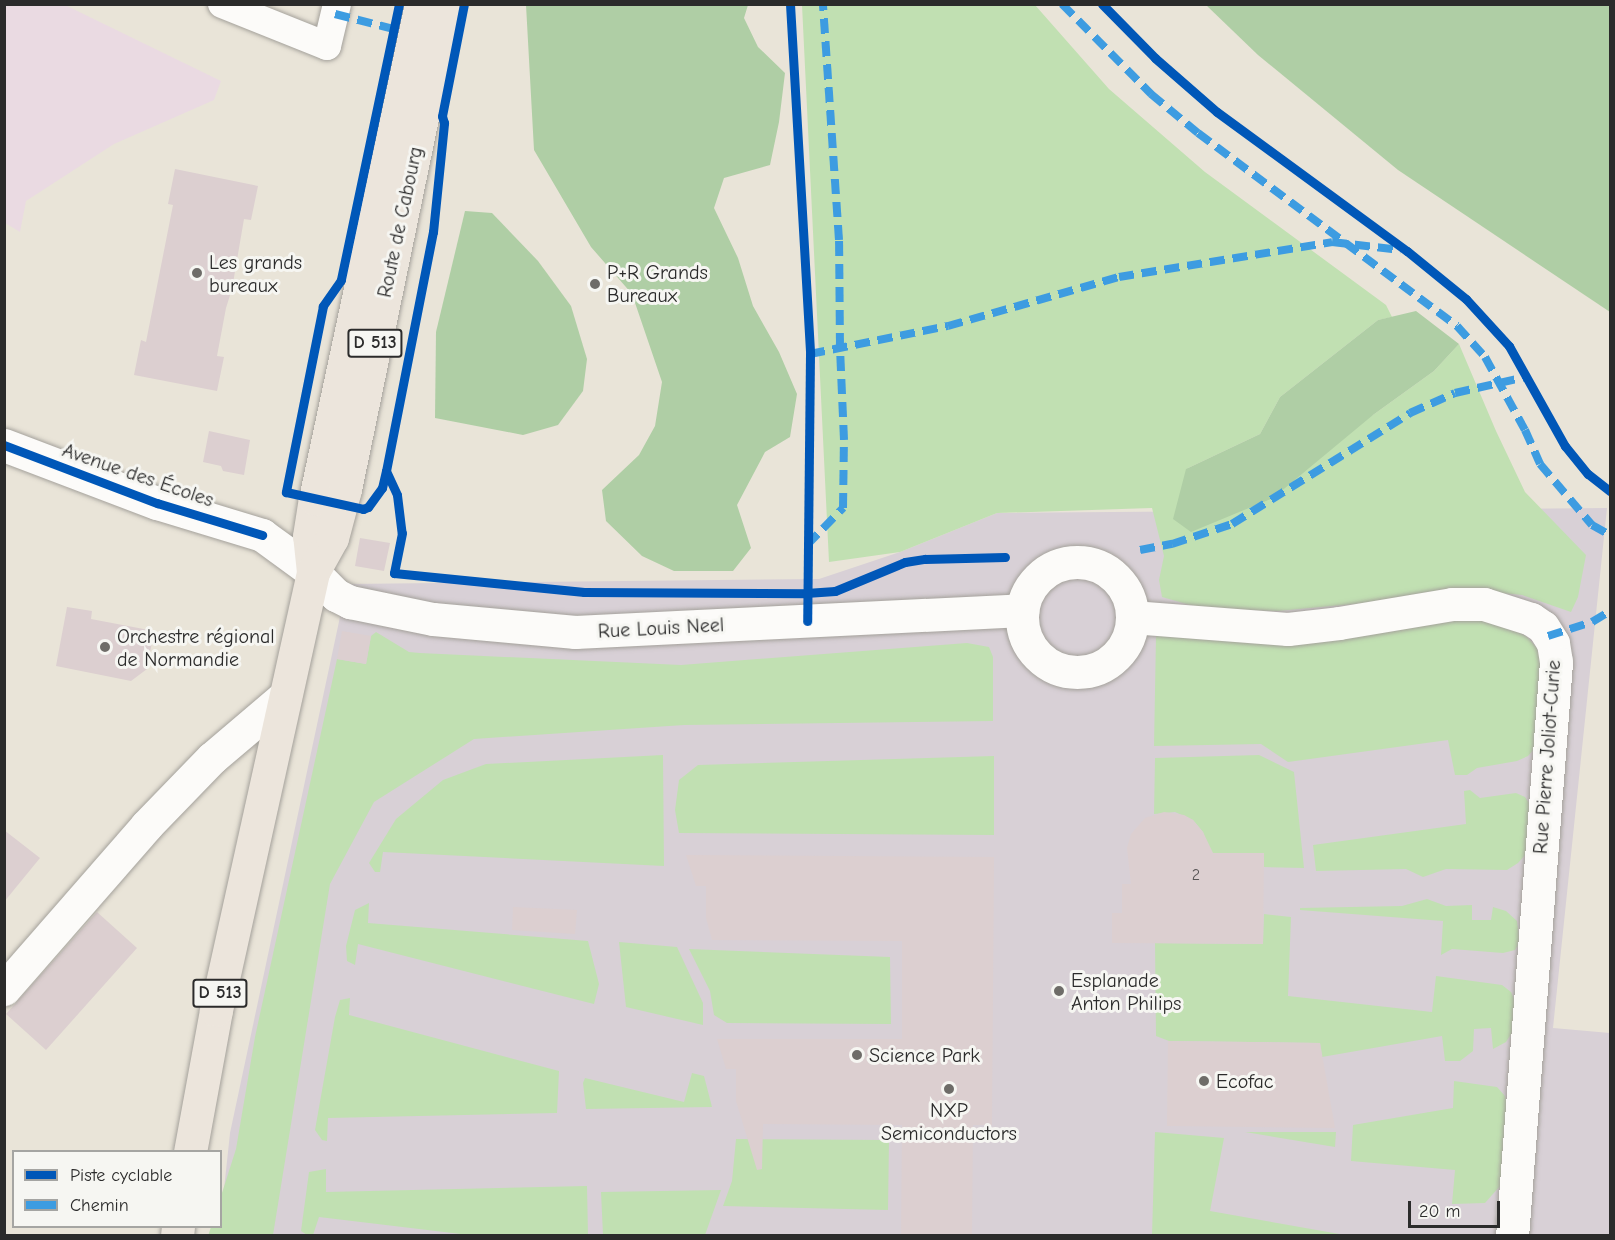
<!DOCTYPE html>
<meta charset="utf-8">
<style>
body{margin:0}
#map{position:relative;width:1615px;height:1240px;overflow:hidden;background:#e9e4d8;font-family:"Comic Neue",sans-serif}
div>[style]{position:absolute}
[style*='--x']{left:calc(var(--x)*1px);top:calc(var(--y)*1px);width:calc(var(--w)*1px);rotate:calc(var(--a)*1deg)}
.built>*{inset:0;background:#eadae2}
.industrial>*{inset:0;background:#d8d0d6}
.green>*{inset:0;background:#c1e0b2}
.forest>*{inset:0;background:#afcea5}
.building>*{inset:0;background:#dccfd0}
.roads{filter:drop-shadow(0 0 2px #a4a19b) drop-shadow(0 0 2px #a4a19b)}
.minor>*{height:28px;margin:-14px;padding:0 14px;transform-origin:14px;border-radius:14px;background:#fcfbf9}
.tertiary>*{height:33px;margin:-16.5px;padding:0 16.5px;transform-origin:16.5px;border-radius:16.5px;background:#fcfbf9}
.tertiary>.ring{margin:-16.5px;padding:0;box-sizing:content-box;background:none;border:33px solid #fcfbf9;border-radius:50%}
.primary>*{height:33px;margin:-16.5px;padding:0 16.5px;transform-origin:16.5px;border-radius:16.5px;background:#ece5dc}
.quiet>*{height:8px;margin-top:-4px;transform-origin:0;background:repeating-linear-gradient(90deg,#3d9ce1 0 15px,transparent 0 23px)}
.cycleway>*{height:9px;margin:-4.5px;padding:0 4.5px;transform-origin:4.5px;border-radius:4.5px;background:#0057b8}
.dots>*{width:16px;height:16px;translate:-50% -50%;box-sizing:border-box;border:3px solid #f6f6f2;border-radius:50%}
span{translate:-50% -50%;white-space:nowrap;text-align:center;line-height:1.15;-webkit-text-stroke:6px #f6f6f2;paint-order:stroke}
.number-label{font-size:16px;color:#575454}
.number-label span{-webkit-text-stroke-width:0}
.shield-label span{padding:2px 4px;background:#f6f6f2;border:2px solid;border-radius:4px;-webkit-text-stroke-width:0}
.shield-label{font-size:18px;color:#2b2b2b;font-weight:700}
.street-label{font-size:20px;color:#2b2b2b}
.poi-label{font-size:20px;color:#2b2b2b}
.left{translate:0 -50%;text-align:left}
.frame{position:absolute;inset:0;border:6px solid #2b2b2b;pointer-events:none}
.legend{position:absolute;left:12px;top:1150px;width:210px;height:78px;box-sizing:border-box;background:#f6f6f2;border:2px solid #a5a5a2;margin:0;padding:8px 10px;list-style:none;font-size:18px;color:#2b2b2b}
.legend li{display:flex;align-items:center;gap:12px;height:30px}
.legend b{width:30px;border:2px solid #a5a5a2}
.scale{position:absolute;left:1408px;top:1201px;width:92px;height:27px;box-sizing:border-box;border:3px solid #2b2b2b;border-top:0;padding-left:8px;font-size:18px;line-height:21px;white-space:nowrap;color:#2b2b2b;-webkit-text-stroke:4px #f6f6f2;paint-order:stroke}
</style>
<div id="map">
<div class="built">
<i style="clip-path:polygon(5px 4px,65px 5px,221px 81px,214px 100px,114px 144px,26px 201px,20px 232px,5px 223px)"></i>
</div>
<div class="industrial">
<i style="clip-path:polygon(1607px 508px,1553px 1028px,1610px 1033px,1610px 1235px,219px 1236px,230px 1133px,347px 584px,819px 579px,900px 552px,997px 513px)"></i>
</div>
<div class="green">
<i style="clip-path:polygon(802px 5px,1035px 5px,1109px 89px,1205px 172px,1386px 305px,1392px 317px,1378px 320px,1280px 397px,1260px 434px,1186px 469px,1373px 415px,1434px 371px,1459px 344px,1496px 431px,1525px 492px,1586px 555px,1578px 597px,1571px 612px,1522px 595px,1458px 589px,1376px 602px,1278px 611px,1204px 609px,1162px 597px,1159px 580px,1164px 556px,1152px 508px,997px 513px,900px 552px,829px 562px)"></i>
<i style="clip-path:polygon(1479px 616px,1506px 624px,1527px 637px,1537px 648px,1543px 665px,1536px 747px,1528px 756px,1517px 761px,1477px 768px,1467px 775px,1455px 775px,1448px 740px,1288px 762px,1261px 744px,1154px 746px,1156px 636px)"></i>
<i style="clip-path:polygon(376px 632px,409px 652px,420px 653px,681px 665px,967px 643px,989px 647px,993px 657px,993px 721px,684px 725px,474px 739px,374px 802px,330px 884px,273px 1235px,208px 1236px,211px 1227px,220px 1226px,221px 1196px,236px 1149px,255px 1037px,337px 659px,366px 664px,371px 636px)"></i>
<i style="clip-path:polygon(663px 755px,664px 866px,383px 852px,380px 872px,375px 872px,369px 863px,396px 819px,443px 780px,486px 764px)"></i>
<i style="clip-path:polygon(1259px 755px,1294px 772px,1304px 868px,1264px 867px,1264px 853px,1229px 861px,1209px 851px,1203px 832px,1193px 820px,1175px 812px,1154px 814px,1155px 758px)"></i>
<i style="clip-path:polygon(994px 756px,994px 835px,679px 833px,675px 810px,679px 780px,698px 765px)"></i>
<i style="clip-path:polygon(1470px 790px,1480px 798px,1516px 793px,1525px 797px,1531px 806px,1526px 854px,1518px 863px,1507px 870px,1446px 869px,1423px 877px,1406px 869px,1316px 871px,1313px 845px,1466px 824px,1464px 791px)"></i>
<i style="clip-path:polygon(1427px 899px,1446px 906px,1472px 905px,1472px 920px,1491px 920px,1493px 907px,1506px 911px,1517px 921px,1520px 942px,1515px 950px,1503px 953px,1452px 949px,1441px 955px,1443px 921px,1300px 910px,1300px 908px,1402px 906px)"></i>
<i style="clip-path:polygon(369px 903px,368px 923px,588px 941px,599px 984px,594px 1004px,358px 944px,355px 965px,347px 961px,346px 946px,355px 910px)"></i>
<i style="clip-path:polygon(1264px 914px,1291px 917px,1288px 996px,1432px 1012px,1436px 976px,1502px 985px,1511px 992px,1516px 1004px,1513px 1031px,1506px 1042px,1493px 1049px,1491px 1028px,1474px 1029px,1473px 1051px,1460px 1061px,1445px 1061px,1442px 1036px,1322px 1057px,1320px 1043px,1169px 1041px,1156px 1036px,1155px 943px,1263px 944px)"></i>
<i style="clip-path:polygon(619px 942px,677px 947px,703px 1003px,703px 1025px,626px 1007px)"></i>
<i style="clip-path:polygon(689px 949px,890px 957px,891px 1024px,727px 1023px,714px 1015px,710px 991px)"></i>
<i style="clip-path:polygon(350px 998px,349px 1015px,559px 1071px,557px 1113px,328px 1118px,327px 1141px,322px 1140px,315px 1130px,335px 1017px,340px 1000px)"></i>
<i style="clip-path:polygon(692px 1073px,704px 1076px,712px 1107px,586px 1109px,583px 1083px,585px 1078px,684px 1102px)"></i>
<i style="clip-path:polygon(1454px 1081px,1497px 1087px,1505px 1096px,1508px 1111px,1500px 1186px,1485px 1203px,1452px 1204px,1455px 1170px,1351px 1161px,1353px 1125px,1453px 1108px)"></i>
<i style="clip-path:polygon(1155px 1132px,1224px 1138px,1210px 1211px,1345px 1235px,1152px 1235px)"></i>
<i style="clip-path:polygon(1245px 1132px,1336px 1132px,1335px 1147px)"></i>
<i style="clip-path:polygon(736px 1139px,889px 1140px,888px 1210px,723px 1206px,732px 1181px)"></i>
<i style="clip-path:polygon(326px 1169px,326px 1192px,587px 1186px,588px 1235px,469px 1235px,319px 1217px,313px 1235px,307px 1235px,301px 1231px,309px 1172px)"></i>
<i style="clip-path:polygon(721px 1190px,705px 1235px,603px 1235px,601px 1192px)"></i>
</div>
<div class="forest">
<i style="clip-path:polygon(526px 5px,748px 5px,744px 18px,758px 47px,785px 73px,779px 122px,770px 165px,724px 178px,714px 208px,738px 258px,753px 306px,779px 352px,797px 394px,790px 437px,765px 452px,737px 505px,751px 548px,733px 571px,674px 571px,642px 556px,606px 521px,602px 490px,639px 455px,655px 426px,662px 382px,632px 294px,591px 247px,534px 150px)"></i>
<i style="clip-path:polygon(1206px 5px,1610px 5px,1610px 312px,1398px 170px,1258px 55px)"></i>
<i style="clip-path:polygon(465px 211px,492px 213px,538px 261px,571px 306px,587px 359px,583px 391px,558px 425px,523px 435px,435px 418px,436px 332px)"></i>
<i style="clip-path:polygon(1416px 311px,1459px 344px,1434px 371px,1373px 415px,1273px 498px,1191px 532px,1173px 519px,1186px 469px,1260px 434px,1280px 397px,1378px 320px)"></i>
</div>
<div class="building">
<i style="clip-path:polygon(175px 169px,258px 186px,251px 220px,244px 219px,232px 289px,226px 308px,217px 356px,224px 357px,217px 391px,134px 375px,141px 340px,146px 342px,173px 205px,168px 204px)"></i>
<i style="clip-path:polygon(209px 431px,250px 440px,244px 475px,223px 471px,221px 466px,203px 462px)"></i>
<i style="clip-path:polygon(360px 538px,390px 543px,384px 571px,355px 566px)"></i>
<i style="clip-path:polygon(67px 607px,92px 611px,91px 619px,154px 631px,147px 669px,131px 681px,56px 666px)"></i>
<i style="clip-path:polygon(342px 631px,371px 636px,366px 664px,337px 659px)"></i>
<i style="clip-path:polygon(1164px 812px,1184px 815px,1193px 820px,1203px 832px,1213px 853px,1264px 853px,1263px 944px,1112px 943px,1112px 913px,1122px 913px,1122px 884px,1131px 884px,1127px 848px,1131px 834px,1145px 818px)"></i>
<i style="clip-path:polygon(4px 830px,40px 858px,4px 902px)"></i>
<i style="clip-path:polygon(686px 855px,994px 857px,992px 1125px,973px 1125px,972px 1236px,901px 1236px,902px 1125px,763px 1124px,762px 1169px,757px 1170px,736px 1101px,736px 1069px,726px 1069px,717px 1039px,902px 1039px,902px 941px,712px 940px,706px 918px,706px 886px,696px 886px)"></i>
<i style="clip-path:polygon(513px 907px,577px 910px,575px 934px,512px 930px)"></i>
<i style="clip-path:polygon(97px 912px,137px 948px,46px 1050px,6px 1014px)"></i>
<i style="clip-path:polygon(1168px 1041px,1320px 1043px,1335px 1128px,1167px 1126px)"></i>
</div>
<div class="roads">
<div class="minor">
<i style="--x:222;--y:4;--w:113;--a:21.8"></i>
<i style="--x:327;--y:46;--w:43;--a:-76.6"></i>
</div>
<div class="tertiary">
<i style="--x:4;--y:445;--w:164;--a:20.8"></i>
<i style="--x:157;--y:503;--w:110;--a:16.9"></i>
<i style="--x:262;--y:535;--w:63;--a:36"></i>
<i style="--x:313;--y:572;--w:33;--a:45"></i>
<i style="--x:336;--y:595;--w:16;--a:27"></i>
<i style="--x:350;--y:602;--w:85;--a:11.6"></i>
<i style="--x:433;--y:619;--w:143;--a:5.2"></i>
<i style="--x:575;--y:632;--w:448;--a:-2.8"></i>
<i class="ring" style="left:1022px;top:562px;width:77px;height:77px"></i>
<i style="--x:1132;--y:617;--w:156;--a:4.4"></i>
<i style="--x:1288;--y:629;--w:51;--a:-6.7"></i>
<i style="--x:1339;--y:623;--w:115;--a:-9.5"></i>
<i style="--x:1452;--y:604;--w:32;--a:0"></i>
<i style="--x:1484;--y:604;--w:49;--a:17.7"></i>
<i style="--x:1531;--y:619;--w:14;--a:34"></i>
<i style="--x:1543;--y:627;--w:19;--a:58"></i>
<i style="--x:1553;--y:643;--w:19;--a:81"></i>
<i style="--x:1556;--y:662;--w:576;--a:94.38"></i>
<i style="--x:4;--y:989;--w:216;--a:-48.9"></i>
<i style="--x:146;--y:826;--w:95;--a:-45.9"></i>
<i style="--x:212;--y:758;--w:96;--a:-40.3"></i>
</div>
<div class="primary">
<i style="--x:313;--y:572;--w:36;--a:-96"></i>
<i style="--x:309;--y:536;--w:37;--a:-81"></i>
<i style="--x:315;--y:499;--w:506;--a:-77.91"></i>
<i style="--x:190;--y:1152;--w:144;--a:-79.6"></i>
<i style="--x:216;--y:1010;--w:449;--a:-77.5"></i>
<i style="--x:313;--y:572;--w:39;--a:-61"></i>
<i style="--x:332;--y:538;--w:51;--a:-75.1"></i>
<i style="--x:345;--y:489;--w:495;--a:-78.3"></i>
<i style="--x:177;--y:1236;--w:10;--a:-84"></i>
</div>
</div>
<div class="quiet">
<i style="--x:1062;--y:4;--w:127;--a:45.3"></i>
<i style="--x:1151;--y:94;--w:61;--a:39.7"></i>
<i style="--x:1198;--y:133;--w:323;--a:36.7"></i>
<i style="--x:1457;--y:326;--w:42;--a:47.9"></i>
<i style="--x:1485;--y:357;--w:83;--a:61.3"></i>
<i style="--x:1525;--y:430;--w:37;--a:66"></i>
<i style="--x:1540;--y:464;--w:80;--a:49.6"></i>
<i style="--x:1592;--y:525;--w:21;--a:29"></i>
<i style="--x:335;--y:14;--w:61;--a:14.3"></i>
<i style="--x:810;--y:354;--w:141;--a:-11.5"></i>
<i style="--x:948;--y:326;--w:178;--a:-16"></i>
<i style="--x:1119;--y:277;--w:216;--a:-9.3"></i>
<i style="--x:1332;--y:242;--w:69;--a:6.6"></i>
<i style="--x:807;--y:545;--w:52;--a:-45.8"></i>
<i style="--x:843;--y:508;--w:68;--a:-89.2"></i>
<i style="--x:844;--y:440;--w:92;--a:-92.5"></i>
<i style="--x:840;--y:348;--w:108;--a:-90.5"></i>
<i style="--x:839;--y:240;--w:237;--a:-93.9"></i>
<i style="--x:1140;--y:550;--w:33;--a:-11"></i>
<i style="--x:1172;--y:544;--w:63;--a:-18.4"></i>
<i style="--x:1232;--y:524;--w:210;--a:-31.9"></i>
<i style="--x:1410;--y:413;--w:49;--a:-24"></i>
<i style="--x:1455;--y:393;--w:73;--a:-12.7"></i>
<i style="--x:1548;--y:636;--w:46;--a:-17.7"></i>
<i style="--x:1592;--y:622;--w:21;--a:-31"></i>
</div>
<div class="cycleway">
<i style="--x:399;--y:4;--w:282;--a:101.9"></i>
<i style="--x:341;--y:280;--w:32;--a:125"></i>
<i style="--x:323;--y:306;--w:190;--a:101.3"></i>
<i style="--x:286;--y:492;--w:79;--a:12.4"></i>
<i style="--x:363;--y:509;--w:5;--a:-22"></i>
<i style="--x:368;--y:507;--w:24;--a:-54"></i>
<i style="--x:382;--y:488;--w:17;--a:-77"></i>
<i style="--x:386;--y:471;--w:244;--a:-78.9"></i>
<i style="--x:433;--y:232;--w:110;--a:-84.2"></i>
<i style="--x:444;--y:123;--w:7;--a:-106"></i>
<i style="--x:442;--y:116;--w:114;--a:-78.9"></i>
<i style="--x:790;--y:4;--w:351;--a:86.7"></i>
<i style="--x:810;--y:354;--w:267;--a:90.6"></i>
<i style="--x:1102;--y:4;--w:76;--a:45.5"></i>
<i style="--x:1155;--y:58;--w:82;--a:41.1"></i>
<i style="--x:1217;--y:112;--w:235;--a:36.2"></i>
<i style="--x:1407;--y:251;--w:76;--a:39.1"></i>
<i style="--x:1466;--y:299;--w:64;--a:47.5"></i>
<i style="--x:1509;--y:346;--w:115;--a:60.8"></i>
<i style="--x:1565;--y:446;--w:36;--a:51"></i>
<i style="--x:1588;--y:474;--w:28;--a:38"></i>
<i style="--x:4;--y:445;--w:164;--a:20.8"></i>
<i style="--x:157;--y:503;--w:110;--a:16.9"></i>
<i style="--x:386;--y:471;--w:26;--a:65"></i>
<i style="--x:397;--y:495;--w:38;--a:83"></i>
<i style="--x:402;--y:533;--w:41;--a:101.3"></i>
<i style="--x:394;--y:573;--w:191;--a:5.7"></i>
<i style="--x:584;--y:592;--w:222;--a:0.3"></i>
<i style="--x:806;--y:593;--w:29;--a:-4"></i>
<i style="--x:835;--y:591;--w:76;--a:-22.5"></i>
<i style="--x:905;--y:562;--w:20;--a:-9"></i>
<i style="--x:925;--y:559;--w:80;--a:-1.4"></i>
</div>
<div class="dots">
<i style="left:197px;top:273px;background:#6e6c68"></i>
<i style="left:595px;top:284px;background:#6e6c68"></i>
<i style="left:105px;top:647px;background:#6e6c68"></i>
<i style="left:1059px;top:991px;background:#6e6c68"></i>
<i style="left:857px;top:1055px;background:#6e6c68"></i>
<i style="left:1204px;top:1081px;background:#6e6c68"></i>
<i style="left:949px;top:1089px;background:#6e6c68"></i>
</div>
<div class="number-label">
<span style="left:1196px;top:875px">2</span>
</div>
<div class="shield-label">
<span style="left:375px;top:343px">D 513</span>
<span style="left:220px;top:993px">D 513</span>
</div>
<div class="street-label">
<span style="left:400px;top:222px;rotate:-78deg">Route de Cabourg</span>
<span style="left:138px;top:475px;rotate:19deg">Avenue des Écoles</span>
<span style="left:661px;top:628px;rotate:-3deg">Rue Louis Neel</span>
<span style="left:1547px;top:757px;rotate:-86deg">Rue Pierre Joliot-Curie</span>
</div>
<div class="poi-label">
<span class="left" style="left:209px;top:274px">Les grands<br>bureaux</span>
<span class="left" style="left:607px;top:284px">P+R Grands<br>Bureaux</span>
<span class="left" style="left:117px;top:648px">Orchestre régional<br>de Normandie</span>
<span class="left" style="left:1071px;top:992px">Esplanade<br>Anton Philips</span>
<span class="left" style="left:869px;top:1055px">Science Park</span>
<span class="left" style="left:1216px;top:1081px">Ecofac</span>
<span style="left:949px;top:1122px">NXP<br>Semiconductors</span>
</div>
<div class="frame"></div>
<ul class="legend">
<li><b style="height:8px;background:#0057b8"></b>Piste cyclable</li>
<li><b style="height:8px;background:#3d9ce1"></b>Chemin</li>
</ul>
<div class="scale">20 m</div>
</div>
